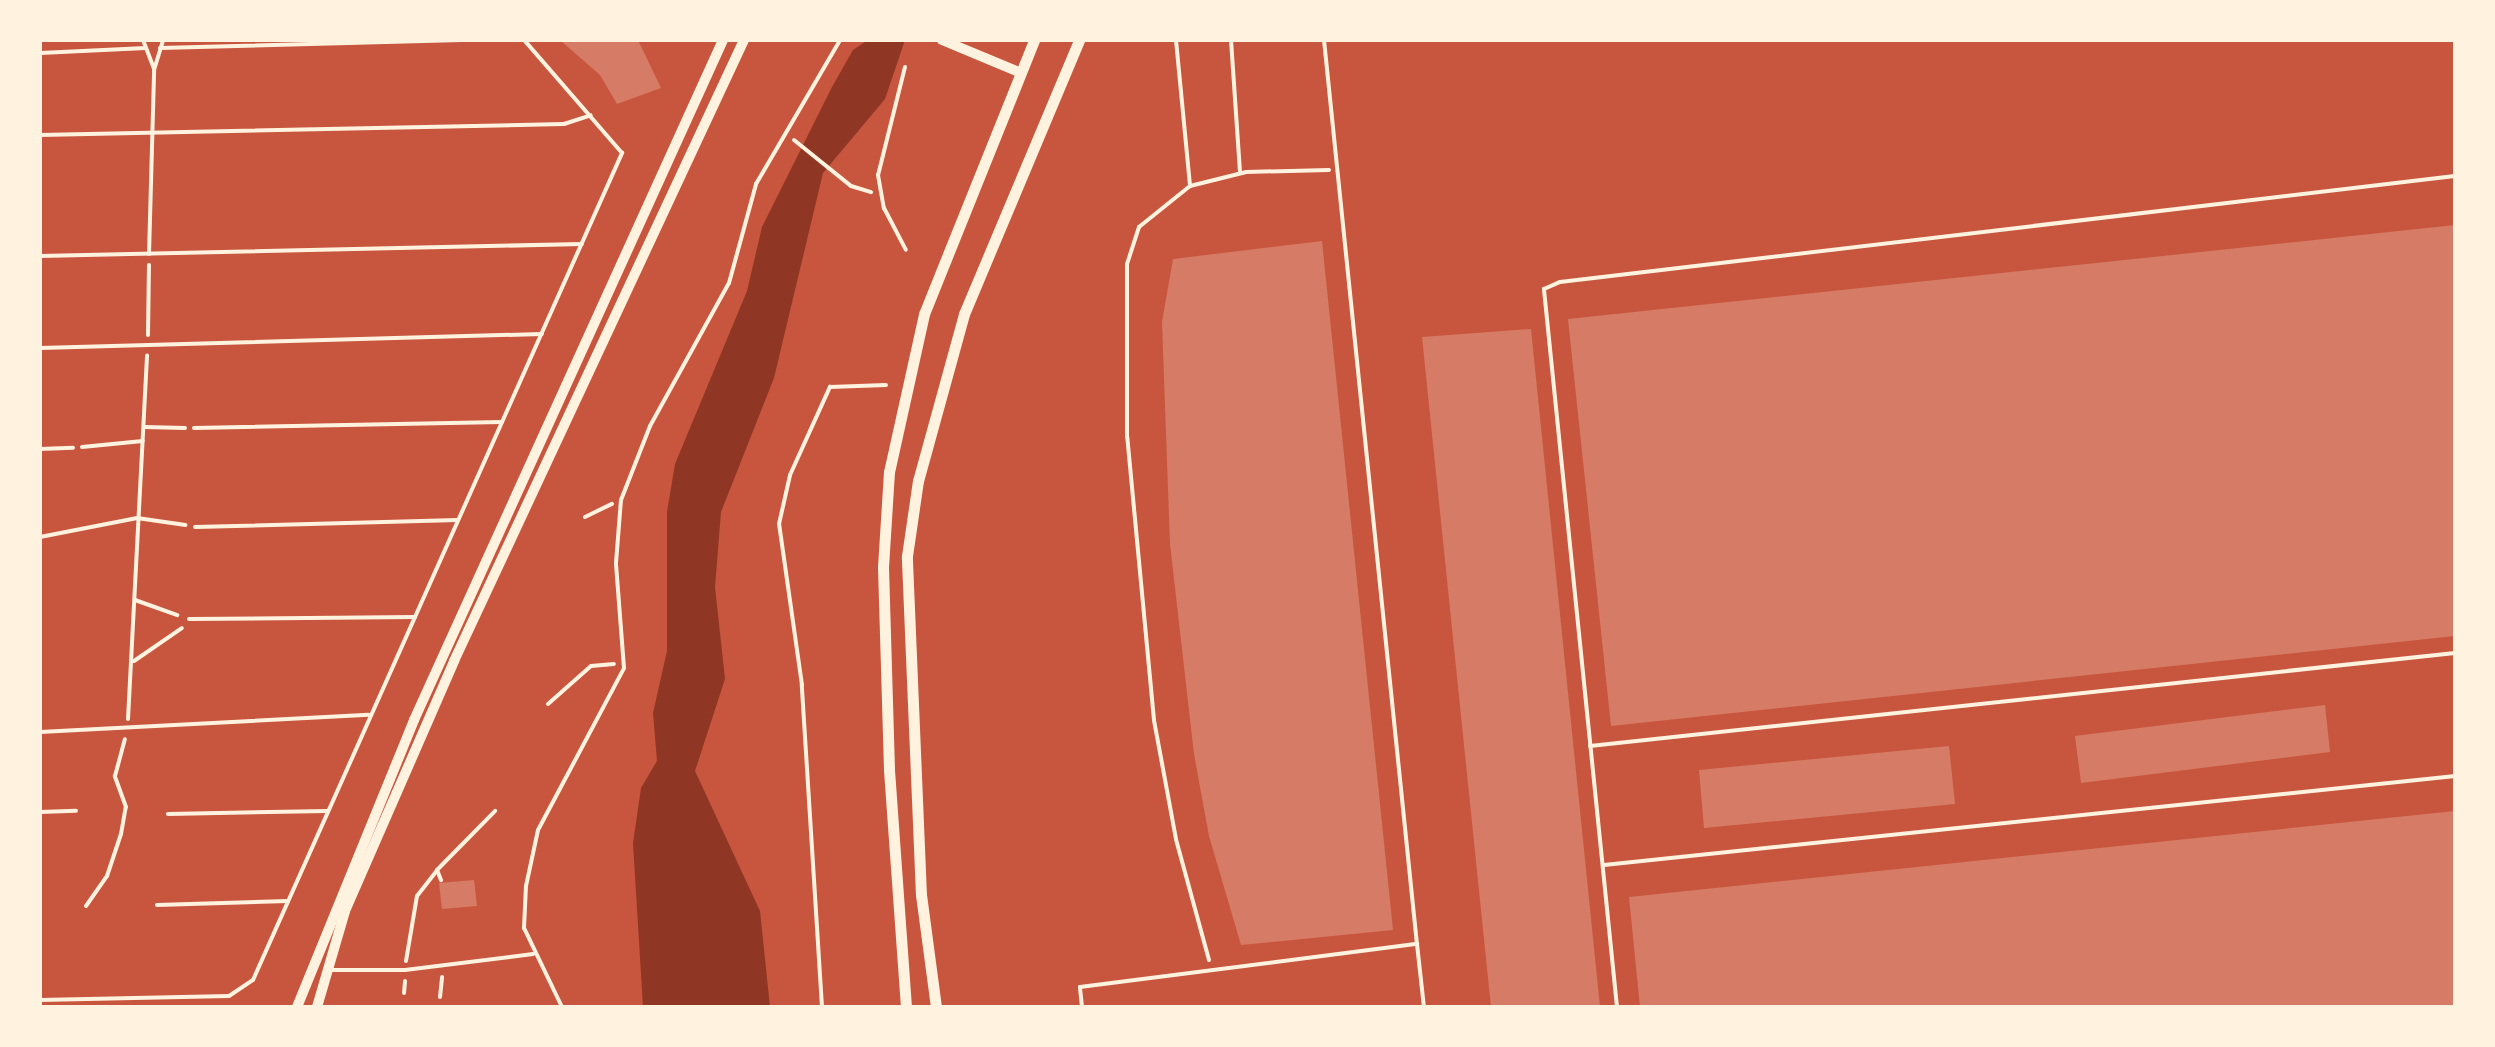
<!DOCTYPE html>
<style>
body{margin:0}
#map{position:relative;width:2495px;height:1047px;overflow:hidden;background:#c8553d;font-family:Lora,serif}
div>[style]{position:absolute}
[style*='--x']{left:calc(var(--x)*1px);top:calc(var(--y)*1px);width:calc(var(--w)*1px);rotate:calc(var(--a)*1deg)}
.water>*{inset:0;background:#8f3625}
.building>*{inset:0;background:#d67c66}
.path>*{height:4px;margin:-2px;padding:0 2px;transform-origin:2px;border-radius:2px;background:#fff3e0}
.service>*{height:4px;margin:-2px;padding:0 2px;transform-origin:2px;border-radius:2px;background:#fff3e0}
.tertiary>*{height:10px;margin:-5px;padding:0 5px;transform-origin:5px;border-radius:5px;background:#fff3e0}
.secondary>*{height:11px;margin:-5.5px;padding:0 5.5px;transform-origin:5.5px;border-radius:5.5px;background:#fff3e0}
span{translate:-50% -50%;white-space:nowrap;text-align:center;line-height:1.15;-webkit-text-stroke:10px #fff3e0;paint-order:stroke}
.frame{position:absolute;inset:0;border:42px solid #fff3e0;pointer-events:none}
</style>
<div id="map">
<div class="water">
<i style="clip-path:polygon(868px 40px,905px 40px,885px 99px,823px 173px,774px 378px,721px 512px,715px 587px,725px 679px,695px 771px,760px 911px,770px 1007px,643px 1007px,633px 843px,641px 788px,657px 761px,653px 713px,667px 651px,667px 512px,675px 464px,747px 291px,762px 227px,832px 87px,853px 50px)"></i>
</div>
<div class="building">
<i style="clip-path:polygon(560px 40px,638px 40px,661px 88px,617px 104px,600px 75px)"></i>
<i style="clip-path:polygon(2455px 225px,2455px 636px,1611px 726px,1568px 319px)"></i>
<i style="clip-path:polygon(1322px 241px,1393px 930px,1241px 945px,1209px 836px,1194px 754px,1170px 544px,1162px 322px,1173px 259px)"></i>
<i style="clip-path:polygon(1531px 329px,1600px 1007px,1491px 1007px,1422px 337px)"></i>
<i style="clip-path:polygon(2325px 705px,2330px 752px,2081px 783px,2075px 736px)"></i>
<i style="clip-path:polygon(1949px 746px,1955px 804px,1704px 828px,1699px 770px)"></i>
<i style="clip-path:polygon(2455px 811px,2455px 1007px,1640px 1007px,1629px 897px)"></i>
<i style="clip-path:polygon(474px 880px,477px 906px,442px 909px,439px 883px)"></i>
</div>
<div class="path">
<i style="--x:1176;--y:40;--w:147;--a:84.5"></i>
<i style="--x:1231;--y:40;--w:133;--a:86.1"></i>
<i style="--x:794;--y:140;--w:73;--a:38.9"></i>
<i style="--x:851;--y:186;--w:21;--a:17"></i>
<i style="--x:148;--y:335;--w:70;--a:-89.2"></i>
<i style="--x:145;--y:427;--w:40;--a:1.4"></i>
<i style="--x:82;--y:447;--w:61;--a:-5.6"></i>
<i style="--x:585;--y:517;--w:30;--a:-26"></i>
<i style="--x:40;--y:537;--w:99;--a:-11.1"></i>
<i style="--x:137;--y:518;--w:49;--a:8.3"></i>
<i style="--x:135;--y:600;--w:45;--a:19.7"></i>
<i style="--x:134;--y:661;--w:58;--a:-34.5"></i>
<i style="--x:548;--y:704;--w:57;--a:-41.5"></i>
<i style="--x:591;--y:666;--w:23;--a:-5"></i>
<i style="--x:128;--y:719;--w:364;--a:-87"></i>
<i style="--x:437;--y:870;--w:83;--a:-45.5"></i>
<i style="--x:86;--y:906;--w:37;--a:-55"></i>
<i style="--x:107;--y:876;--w:44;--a:-71.6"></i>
<i style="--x:121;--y:834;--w:27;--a:-80"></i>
<i style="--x:126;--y:807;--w:33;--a:-110"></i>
<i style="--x:115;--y:776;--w:38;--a:-75"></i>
<i style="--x:1209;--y:960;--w:125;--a:-105.3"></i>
<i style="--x:1176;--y:839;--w:121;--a:-100.5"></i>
<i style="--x:1154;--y:720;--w:284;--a:-95.4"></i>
<i style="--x:1127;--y:437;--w:173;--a:-90"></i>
<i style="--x:1127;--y:264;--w:39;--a:-72"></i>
<i style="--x:1139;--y:227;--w:65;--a:-38.8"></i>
<i style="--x:1190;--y:186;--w:58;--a:-14"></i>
<i style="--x:1246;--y:172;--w:83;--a:-1.4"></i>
<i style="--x:406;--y:961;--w:66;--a:-80.4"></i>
<i style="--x:417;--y:896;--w:33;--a:-52"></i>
<i style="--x:437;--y:870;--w:11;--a:68"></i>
<i style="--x:404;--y:993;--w:12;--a:-85"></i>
<i style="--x:440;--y:997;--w:20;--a:-84"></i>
</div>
<div class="service">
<i style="--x:143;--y:40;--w:30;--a:69"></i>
<i style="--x:1324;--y:40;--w:909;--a:84.13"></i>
<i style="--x:160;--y:48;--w:311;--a:-1.5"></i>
<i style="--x:40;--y:53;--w:106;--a:-2.7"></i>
<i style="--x:905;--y:67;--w:111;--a:104"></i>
<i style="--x:878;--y:175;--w:34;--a:80"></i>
<i style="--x:884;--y:208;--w:47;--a:62.4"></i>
<i style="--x:40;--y:135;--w:524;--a:-1.2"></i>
<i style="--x:564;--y:124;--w:28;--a:-18"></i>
<i style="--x:149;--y:254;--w:184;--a:-88.4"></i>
<i style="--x:154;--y:70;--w:31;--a:-73"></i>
<i style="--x:40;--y:256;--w:542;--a:-1.27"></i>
<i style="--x:40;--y:348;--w:502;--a:-1.6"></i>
<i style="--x:194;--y:428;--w:308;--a:-1.1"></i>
<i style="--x:40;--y:449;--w:33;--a:-2"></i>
<i style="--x:195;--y:527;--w:263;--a:-1.5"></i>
<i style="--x:189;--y:619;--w:226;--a:-0.5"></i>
<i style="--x:40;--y:732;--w:329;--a:-3"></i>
<i style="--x:1590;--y:746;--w:870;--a:-6.14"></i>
<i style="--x:40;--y:812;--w:36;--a:-2"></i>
<i style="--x:168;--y:814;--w:160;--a:-1.1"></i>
<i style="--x:1604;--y:865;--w:856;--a:-5.97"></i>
<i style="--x:157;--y:905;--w:131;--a:-1.7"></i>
<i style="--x:328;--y:970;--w:77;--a:0"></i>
<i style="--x:405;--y:970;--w:129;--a:-7.1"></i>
<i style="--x:40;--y:1000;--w:189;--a:-1.2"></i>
<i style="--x:229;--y:996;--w:29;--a:-34"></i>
<i style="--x:253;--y:980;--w:906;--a:-65.95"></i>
<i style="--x:622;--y:153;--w:150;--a:-130.9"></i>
<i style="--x:562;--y:1007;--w:88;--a:-115.7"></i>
<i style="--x:524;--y:928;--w:42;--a:-87.3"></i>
<i style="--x:526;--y:886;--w:57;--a:-77.9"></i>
<i style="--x:538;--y:830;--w:183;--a:-62"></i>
<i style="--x:624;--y:668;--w:105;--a:-94.4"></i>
<i style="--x:616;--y:563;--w:63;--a:-85.5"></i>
<i style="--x:621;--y:500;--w:79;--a:-68.6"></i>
<i style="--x:650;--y:426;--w:163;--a:-61.1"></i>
<i style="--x:729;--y:283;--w:103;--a:-74.7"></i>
<i style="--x:756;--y:184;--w:167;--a:-59.7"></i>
<i style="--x:822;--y:1007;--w:323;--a:-93.6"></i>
<i style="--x:802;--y:685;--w:163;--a:-98.1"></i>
<i style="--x:779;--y:524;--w:50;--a:-77.3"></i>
<i style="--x:790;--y:475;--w:97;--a:-65.6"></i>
<i style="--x:830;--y:387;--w:56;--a:-2"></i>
<i style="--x:1082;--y:1007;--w:20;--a:-96"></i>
<i style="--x:1080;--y:987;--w:340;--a:-7.3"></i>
<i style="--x:1417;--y:944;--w:63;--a:83.7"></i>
<i style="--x:1617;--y:1007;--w:722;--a:-95.81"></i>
<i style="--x:1544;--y:289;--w:17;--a:-24"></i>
<i style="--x:1560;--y:282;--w:901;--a:-6.75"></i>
</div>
<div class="tertiary">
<i style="--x:942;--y:40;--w:83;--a:22.6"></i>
<i style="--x:297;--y:1007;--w:310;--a:-67.8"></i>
<i style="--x:414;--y:720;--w:747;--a:-65.56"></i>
<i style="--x:317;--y:1007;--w:100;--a:-73.7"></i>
<i style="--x:345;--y:911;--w:273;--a:-66.4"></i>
<i style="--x:454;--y:661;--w:685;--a:-64.97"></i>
</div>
<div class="secondary">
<i style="--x:906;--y:1007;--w:239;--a:-94.1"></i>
<i style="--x:889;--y:769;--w:202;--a:-91.7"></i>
<i style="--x:883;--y:567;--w:95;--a:-86.4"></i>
<i style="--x:889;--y:472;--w:162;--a:-77.5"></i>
<i style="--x:924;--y:314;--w:295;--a:-68.1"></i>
<i style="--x:936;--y:1007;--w:113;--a:-97.6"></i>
<i style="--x:921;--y:895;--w:339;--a:-92.4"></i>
<i style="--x:907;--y:556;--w:76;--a:-81.7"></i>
<i style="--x:918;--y:481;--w:173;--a:-74.6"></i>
<i style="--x:964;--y:314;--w:297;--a:-67.2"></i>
</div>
<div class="frame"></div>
</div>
